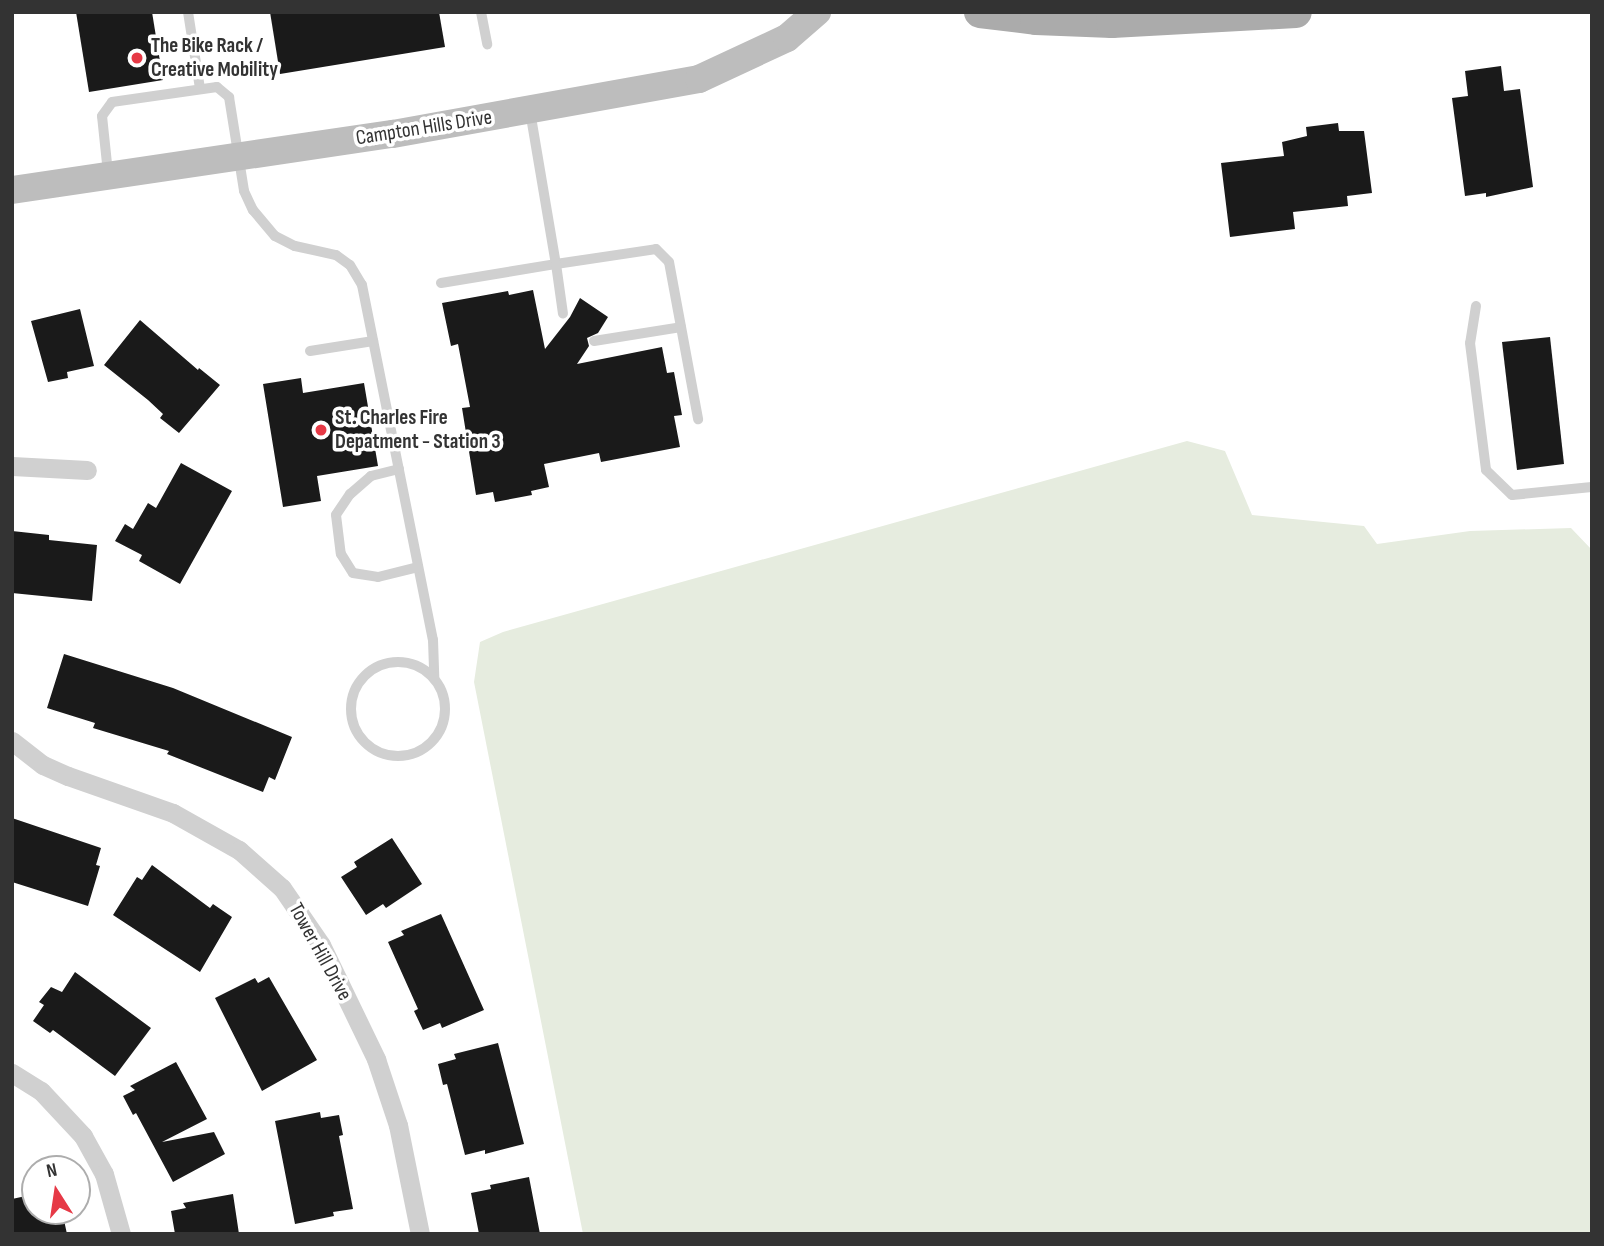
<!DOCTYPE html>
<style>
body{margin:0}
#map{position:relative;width:1604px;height:1246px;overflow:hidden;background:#fff;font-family:"Sofia Sans Condensed",sans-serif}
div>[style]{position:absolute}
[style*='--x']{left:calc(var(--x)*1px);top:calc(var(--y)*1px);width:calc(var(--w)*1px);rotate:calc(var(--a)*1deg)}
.green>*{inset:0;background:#e6ecdf}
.building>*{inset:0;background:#1a1a1a}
.lane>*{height:10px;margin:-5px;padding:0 5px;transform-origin:5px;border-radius:5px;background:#d0d0d0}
.lane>.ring{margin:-5px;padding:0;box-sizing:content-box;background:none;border:10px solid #d0d0d0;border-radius:50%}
.street>*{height:19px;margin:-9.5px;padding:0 9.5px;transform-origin:9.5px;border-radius:9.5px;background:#d0d0d0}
.secondary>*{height:28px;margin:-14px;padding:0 14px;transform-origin:14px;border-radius:14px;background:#bdbdbd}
.primary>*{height:32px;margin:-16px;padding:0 16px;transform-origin:16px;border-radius:16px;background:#ababab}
.dots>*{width:19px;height:19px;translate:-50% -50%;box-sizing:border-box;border:4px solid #fff;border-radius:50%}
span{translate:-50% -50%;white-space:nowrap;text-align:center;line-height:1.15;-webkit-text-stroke:7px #fff;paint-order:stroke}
.poi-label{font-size:21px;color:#333;font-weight:700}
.left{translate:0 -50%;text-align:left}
.street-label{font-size:21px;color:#333}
.frame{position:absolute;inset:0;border:14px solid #333;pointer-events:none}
.north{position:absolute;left:21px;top:1155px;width:70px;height:70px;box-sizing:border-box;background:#fff;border:2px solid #adadad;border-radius:50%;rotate:348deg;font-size:19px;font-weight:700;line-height:28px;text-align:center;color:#333}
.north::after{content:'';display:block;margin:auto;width:24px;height:32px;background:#e63946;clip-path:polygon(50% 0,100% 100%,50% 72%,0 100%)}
</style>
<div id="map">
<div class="green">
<i style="clip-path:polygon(1187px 441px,1225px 451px,1252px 515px,1364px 526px,1377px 544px,1470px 531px,1571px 528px,1592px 550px,1592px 1234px,583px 1234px,474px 682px,480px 642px,503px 632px)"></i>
</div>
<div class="building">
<i style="clip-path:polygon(76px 12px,152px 12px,163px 80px,89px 92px)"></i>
<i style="clip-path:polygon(270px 12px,439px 12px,445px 47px,280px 74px)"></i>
<i style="clip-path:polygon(1501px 66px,1504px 91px,1520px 89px,1533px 187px,1486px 197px,1486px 193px,1465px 196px,1452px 98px,1468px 96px,1465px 71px)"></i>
<i style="clip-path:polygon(1338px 123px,1339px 131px,1364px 131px,1372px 193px,1347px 196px,1348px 206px,1293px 212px,1295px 229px,1230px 237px,1221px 163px,1284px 156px,1282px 142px,1307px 136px,1306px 127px)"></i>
<i style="clip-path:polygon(533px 290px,545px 349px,570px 317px,580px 298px,608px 317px,598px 333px,587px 338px,589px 346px,577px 364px,662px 347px,667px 373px,674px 372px,682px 415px,674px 416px,680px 447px,601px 462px,599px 453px,544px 464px,549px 487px,531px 491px,532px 495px,495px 502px,493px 492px,476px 495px,462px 408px,470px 407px,458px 344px,451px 346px,442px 303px,508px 291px,509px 295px)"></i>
<i style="clip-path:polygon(80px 309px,94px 366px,67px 372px,68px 378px,48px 382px,31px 321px)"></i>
<i style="clip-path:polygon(140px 320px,198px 370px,199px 368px,220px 385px,179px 433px,160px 418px,163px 414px,148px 400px,104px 365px)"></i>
<i style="clip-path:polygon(1550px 337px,1564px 464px,1517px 470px,1502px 342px)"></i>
<i style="clip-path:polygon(301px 378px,303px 393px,364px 383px,378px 466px,317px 476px,321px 501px,283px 507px,263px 384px)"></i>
<i style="clip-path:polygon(181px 463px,232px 491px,180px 584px,139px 561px,142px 555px,115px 541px,125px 524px,133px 529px,148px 503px,156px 508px)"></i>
<i style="clip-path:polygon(12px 531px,49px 535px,49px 540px,97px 545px,92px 601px,12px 593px)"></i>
<i style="clip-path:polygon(64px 654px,173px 688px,292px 737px,275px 780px,269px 777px,263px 792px,167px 754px,169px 751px,93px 728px,95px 723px,47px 708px)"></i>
<i style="clip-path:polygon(12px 818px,101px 848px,96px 865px,100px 866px,88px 906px,12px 882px)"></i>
<i style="clip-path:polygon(392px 838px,422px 884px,386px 908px,383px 904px,366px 915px,341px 877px,357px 867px,354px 862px)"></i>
<i style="clip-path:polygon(152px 865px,210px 908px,213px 904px,232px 917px,200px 972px,113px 915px,137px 877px,142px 880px)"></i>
<i style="clip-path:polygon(441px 914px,484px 1010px,442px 1028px,440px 1023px,423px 1030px,414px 1011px,418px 1009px,388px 942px,404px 935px,401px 931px)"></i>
<i style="clip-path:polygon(75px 972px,151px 1028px,115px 1076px,53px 1030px,50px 1033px,33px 1021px,44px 1005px,39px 1002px,51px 987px,62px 992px)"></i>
<i style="clip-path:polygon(269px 977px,317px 1060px,262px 1091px,215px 998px,255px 978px,258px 983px)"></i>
<i style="clip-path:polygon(498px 1043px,524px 1144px,485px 1154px,485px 1150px,465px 1155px,447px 1084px,443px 1085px,438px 1064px,456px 1059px,454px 1054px)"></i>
<i style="clip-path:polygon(176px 1062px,207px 1119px,162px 1142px,214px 1132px,225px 1154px,173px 1182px,136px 1113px,133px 1115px,123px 1096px,135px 1090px,130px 1086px)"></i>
<i style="clip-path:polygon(320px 1112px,321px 1118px,339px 1115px,343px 1135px,339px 1136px,353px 1209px,333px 1212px,334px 1216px,295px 1224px,275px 1121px)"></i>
<i style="clip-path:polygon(529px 1177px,540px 1234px,479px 1234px,471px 1193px,491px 1189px,490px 1185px)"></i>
<i style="clip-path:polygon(35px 1194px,35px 1211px,62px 1211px,67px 1234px,12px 1234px,12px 1199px)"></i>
<i style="clip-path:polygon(233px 1194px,239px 1234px,175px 1234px,171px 1211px,186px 1208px,183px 1203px)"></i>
</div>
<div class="lane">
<i style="--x:188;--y:12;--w:78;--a:81.1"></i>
<i style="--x:481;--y:12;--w:33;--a:79"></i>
<i style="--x:530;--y:111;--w:155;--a:80.4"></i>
<i style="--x:556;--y:264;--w:101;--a:-8.5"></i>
<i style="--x:656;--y:249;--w:18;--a:45"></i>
<i style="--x:669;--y:262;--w:160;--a:79.5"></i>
<i style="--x:108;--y:173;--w:57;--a:-96"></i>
<i style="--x:102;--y:116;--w:17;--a:-54"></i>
<i style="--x:112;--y:102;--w:106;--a:-8.1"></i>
<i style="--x:217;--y:87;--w:16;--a:40"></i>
<i style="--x:229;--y:97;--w:95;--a:80.9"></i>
<i style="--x:244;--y:191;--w:21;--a:65"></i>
<i style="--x:253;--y:210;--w:34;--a:50"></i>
<i style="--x:275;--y:236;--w:22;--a:27"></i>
<i style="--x:295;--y:246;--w:42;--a:12.4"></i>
<i style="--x:336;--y:255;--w:17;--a:36"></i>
<i style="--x:350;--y:265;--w:23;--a:59"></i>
<i style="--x:362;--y:285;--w:362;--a:78.7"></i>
<i style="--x:433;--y:640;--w:38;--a:88"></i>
<i style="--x:441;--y:283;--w:117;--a:-9.4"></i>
<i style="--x:556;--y:264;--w:50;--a:82"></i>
<i style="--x:1476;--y:306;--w:37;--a:99"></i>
<i style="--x:1470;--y:343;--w:128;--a:82.8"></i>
<i style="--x:1486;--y:470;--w:36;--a:44"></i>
<i style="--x:1512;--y:495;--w:80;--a:-5.7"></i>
<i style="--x:594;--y:341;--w:88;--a:-9.1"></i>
<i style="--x:310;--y:351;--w:64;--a:-9"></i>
<i style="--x:399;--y:469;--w:29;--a:166"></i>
<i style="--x:371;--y:476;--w:28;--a:139"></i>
<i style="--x:350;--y:494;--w:25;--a:124"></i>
<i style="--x:336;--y:515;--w:39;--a:83"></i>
<i style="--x:341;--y:554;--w:22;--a:58"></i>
<i style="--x:353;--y:573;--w:25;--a:9"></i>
<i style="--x:378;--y:577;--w:41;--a:-14"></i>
<i class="ring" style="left:351px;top:662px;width:84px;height:84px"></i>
</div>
<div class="street">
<i style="--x:12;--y:466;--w:75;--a:3.1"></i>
<i style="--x:12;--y:741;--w:39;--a:38"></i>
<i style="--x:43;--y:765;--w:27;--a:24"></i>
<i style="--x:68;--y:776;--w:111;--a:19.4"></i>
<i style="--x:173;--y:813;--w:76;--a:29.3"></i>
<i style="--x:239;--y:850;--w:57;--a:41.5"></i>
<i style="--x:282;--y:888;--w:69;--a:55.6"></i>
<i style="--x:321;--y:945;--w:127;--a:64.2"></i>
<i style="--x:376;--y:1059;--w:70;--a:71.6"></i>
<i style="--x:398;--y:1125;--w:111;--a:78.6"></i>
<i style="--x:12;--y:1073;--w:34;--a:32"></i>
<i style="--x:41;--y:1091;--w:62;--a:47"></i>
<i style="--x:83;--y:1136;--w:43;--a:61.1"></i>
<i style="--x:104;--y:1174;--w:62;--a:74.2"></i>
</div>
<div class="secondary">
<i style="--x:12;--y:190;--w:385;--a:-8.4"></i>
<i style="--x:393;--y:134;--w:311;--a:-10.2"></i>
<i style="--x:699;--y:79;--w:97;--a:-25"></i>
<i style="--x:787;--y:38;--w:40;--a:-41"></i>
</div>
<div class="primary">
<i style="--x:980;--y:12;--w:56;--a:7.1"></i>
<i style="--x:1036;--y:19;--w:76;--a:2.3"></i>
<i style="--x:1112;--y:22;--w:184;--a:-3.1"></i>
</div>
<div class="dots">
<i style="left:137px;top:58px;background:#e63946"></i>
<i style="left:321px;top:430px;background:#e63946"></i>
</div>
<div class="poi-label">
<span class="left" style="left:151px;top:58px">The Bike Rack /<br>Creative Mobility</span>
<span class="left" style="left:335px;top:430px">St. Charles Fire<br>Depatment - Station 3</span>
</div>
<div class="street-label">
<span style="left:424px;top:128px;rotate:-9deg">Campton Hills Drive</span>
<span style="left:320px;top:952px;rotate:61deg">Tower Hill Drive</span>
</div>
<div class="frame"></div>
<div class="north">N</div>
</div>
